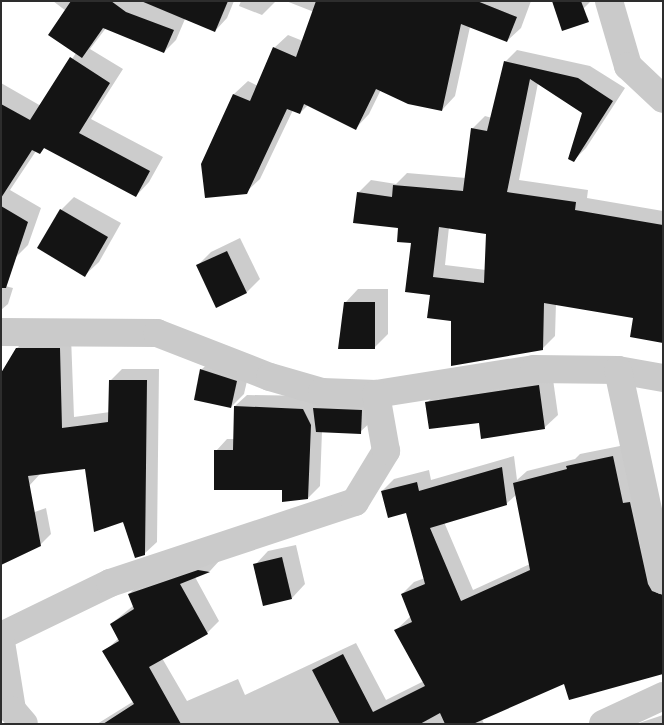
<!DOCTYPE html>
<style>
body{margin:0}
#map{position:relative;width:664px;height:725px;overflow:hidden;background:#fff;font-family:"Roboto Condensed",sans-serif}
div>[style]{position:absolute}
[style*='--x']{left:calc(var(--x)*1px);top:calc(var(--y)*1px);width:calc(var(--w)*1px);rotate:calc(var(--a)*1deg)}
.shadow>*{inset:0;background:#0003}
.building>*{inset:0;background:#141414}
.minor>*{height:28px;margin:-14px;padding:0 14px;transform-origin:14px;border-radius:14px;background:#cacaca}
span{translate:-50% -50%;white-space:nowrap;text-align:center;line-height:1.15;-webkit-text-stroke:5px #fff;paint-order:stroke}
.frame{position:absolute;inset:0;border:2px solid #2d2d2d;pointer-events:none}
</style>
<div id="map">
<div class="shadow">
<i style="clip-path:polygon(53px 1px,234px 1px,227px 18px,215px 31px,185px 19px,176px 40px,164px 52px,106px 28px,90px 49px,123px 69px,91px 119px,163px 157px,149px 182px,136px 196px,45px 147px,40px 153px,36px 151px,10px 190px,41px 208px,28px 245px,15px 258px,1px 249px,1px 83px,41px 106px,76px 53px,66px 11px)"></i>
<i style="clip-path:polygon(241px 1px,276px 1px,262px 15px,239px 6px)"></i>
<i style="clip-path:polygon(286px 1px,429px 1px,394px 63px,369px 114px,356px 128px,308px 105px,300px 113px,293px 110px,260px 179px,246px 192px,202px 164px,234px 94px,248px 81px,258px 86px,274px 48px,288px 35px,303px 41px,314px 12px)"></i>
<i style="clip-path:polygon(473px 1px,531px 1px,521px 28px,507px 41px,473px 13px,455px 96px,442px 110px,404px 102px)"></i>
<i style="clip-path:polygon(572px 1px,591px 1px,584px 8px)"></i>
<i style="clip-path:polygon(evenodd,517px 50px,590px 66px,625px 88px,586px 148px,574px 160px,583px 112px,538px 83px,519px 180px,588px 190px,587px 198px,663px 211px,663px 341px,635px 317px,556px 303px,555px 336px,543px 348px,452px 365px,452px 319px,431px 294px,413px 242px,358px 193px,371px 180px,396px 184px,407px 173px,466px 178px,472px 129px,485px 116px,492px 118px,505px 62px,517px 50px,449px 227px,487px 233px,486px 270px,445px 265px,449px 227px)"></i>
<i style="clip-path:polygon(74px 197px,121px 223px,99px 262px,85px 275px,61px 210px)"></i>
<i style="clip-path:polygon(240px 238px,260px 279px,247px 292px,197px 266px,211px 252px)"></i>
<i style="clip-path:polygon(1px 285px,13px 288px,8px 304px,1px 310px)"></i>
<i style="clip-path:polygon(358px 289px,388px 289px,388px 334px,375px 347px,345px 303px)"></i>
<i style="clip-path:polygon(30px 336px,71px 336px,74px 417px,110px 412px,110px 381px,122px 369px,159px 369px,157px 542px,144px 554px,86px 468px,41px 473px,29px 486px,1px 491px,17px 348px)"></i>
<i style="clip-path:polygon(215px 357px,250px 368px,244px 394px,231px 407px,201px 370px)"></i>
<i style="clip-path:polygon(552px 372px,558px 415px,544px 428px,480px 421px,427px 403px,440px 389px)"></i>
<i style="clip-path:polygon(247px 395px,375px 397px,374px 419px,360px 432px,322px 431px,320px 486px,308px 498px,216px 451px,227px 439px,234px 439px,235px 406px)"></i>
<i style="clip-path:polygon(evenodd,625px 445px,663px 582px,663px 673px,565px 682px,482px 719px,484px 724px,97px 724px,134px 701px,104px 652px,119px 638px,111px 624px,134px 605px,129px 594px,141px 582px,220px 560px,210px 571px,195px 577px,219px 621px,207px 633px,162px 658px,187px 701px,238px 679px,245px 695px,356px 643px,386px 700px,424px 681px,396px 630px,411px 616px,402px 594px,414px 582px,425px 578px,407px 512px,382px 491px,394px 479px,429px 470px,431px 480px,514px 456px,517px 480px,527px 471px,575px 459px,580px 454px,625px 445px,517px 494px,530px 564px,473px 590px,444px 522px,506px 504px,517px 494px)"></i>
<i style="clip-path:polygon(46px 508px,51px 534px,40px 545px,1px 524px)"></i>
<i style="clip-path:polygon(296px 545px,305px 584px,292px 598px,255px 565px,268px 551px)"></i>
<i style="clip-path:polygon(663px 715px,663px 724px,636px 724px)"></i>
</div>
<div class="building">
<i style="clip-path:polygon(71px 1px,111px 1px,126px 12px,174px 30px,164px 53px,103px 28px,82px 58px,48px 35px)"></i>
<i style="clip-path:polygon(141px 1px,228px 1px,215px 32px)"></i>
<i style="clip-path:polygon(316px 1px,477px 1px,517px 17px,507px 42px,461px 24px,442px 111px,408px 104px,376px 89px,356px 130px,304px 104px,300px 114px,287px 109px,247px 194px,205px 198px,201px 164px,233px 94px,250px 101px,273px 47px,296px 57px)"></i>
<i style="clip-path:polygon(552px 1px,581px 1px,589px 22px,562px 31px)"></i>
<i style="clip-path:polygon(70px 57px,110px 83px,79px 133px,150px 171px,136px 197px,44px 148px,40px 154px,32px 150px,1px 198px,1px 104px,30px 120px)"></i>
<i style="clip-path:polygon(evenodd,504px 61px,578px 78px,613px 101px,574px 162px,568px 159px,582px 113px,530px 79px,507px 192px,576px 202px,575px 210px,663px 225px,663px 343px,630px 337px,633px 318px,544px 303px,543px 350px,451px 366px,451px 321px,427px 318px,430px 295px,405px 292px,411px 243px,397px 242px,398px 228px,353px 223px,357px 192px,392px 197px,393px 185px,463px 191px,471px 128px,487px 131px,504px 61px,439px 227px,486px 234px,484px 283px,433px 277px,439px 227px)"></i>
<i style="clip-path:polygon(1px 206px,28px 222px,6px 288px,1px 288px)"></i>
<i style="clip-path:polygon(60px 209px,108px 237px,85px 277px,37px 248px)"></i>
<i style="clip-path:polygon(227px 251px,247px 293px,216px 308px,196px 265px)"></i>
<i style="clip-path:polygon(344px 302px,375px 302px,375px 349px,338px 349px)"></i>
<i style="clip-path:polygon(16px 348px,60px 348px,62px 428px,108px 422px,109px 380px,147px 380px,145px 555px,135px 558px,123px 522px,94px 532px,85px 469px,28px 476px,41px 546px,1px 565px,1px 373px)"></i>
<i style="clip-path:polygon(200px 369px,237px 381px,231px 408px,194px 400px)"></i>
<i style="clip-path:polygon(539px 385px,545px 429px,481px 439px,479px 423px,429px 429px,425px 402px)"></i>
<i style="clip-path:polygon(234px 406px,303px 409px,311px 425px,308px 499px,282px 502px,282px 490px,214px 490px,214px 450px,233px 450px)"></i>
<i style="clip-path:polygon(313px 408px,362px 410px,361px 434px,316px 432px)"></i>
<i style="clip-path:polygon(613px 456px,623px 503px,630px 502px,648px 584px,652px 591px,663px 595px,663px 674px,569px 700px,564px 684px,473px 724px,445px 724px,440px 713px,420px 724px,340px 724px,312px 670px,343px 654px,373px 712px,425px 686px,394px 630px,412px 622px,401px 594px,425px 584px,406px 513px,388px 518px,381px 491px,417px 482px,419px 491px,502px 467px,507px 505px,430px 528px,461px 601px,530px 570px,513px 483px,567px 469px,566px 466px)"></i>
<i style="clip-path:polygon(282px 557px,292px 599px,263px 606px,253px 564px)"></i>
<i style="clip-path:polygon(198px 570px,210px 572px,180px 584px,208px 634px,149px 667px,181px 724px,103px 724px,134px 704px,102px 651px,119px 641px,110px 624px,134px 609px,128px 594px)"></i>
</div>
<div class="minor">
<i style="--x:609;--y:1;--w:68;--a:73.7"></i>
<i style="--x:628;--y:66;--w:48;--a:43.3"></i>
<i style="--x:1;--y:332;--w:156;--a:0.4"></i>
<i style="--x:157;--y:333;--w:121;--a:21.3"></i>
<i style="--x:270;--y:377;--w:54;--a:16.1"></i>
<i style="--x:322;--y:392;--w:54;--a:2.1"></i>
<i style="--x:376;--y:394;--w:160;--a:-9"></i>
<i style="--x:534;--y:369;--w:84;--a:0.7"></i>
<i style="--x:618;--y:370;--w:46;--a:10.1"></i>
<i style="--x:618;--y:370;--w:215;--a:77.9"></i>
<i style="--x:1;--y:636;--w:121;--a:-25.9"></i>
<i style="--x:110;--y:583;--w:258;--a:-18.3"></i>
<i style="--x:355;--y:502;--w:60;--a:-58.7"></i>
<i style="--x:386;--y:451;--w:58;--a:-100"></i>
<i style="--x:1;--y:642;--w:69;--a:80.8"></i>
<i style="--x:12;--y:710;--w:18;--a:49"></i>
<i style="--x:603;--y:724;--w:66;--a:-25"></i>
</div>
<div class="frame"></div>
</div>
